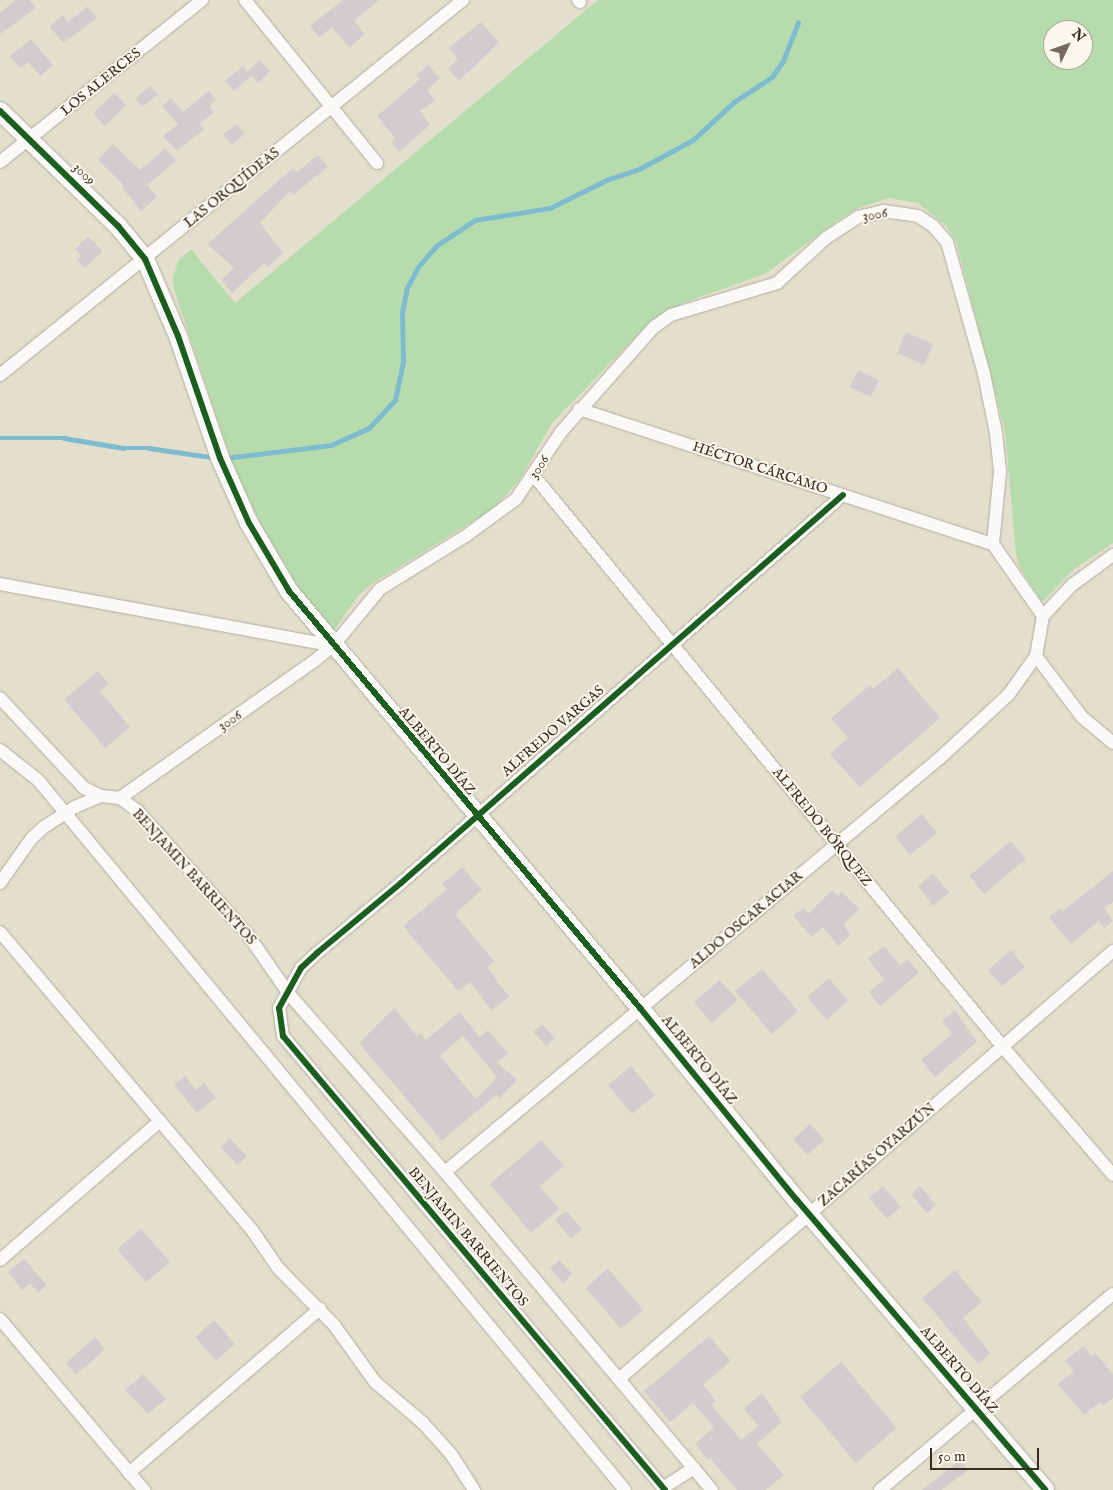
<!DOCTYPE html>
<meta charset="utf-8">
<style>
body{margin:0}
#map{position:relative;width:1113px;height:1490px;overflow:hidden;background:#e4dfcd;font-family:"IM FELL English",serif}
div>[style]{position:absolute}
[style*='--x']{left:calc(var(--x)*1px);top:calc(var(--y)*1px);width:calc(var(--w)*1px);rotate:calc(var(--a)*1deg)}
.green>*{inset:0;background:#b6dcae}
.stream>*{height:4.5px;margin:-2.25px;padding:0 2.25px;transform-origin:2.25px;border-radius:2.25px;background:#7ebbcf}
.building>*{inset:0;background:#d3cccf}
.roads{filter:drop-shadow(0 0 1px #b2ada0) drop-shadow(0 0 1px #b2ada0)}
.street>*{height:12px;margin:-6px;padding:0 6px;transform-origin:6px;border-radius:6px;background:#fbfaf8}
.secondary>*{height:18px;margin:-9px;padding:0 9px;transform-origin:9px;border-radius:9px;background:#fbfaf8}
.cycleway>*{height:6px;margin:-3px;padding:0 3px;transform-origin:3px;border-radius:3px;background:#1b5e20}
span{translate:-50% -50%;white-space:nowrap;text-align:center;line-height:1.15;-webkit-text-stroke:4px #fbf7ec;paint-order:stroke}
.street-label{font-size:14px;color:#3b2a1e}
.north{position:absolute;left:1043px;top:20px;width:50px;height:50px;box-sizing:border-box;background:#fbf7ec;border:1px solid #aea59a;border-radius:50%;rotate:48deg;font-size:14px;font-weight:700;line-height:20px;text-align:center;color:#3b2a1e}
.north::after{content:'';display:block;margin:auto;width:18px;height:22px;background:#76695b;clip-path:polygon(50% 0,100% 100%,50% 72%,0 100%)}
.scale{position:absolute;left:930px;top:1448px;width:109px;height:22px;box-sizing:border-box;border:2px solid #3b2a1e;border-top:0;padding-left:6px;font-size:15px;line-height:18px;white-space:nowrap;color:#3b2a1e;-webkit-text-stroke:4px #fbf7ec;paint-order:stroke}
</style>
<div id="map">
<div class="green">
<i style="clip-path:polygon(evenodd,598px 0,1113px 0,1113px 543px,1074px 569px,1042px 602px,1020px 568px,1016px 554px,1005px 431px,956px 241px,946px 226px,918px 203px,889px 198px,858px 208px,840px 219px,765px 274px,686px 302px,650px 322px,552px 423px,519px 481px,493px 509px,370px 585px,358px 596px,333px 632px,297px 590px,274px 551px,233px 466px,174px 289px,173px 278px,178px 261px,191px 249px,235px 303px,598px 0,1053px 30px,1083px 30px,1083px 60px,1053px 60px,1053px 30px)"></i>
</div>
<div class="stream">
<i style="--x:0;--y:438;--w:64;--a:0"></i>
<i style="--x:64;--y:438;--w:60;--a:9.6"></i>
<i style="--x:123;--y:448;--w:26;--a:0"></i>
<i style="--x:149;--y:448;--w:69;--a:8.4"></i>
<i style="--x:225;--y:458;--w:107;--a:-7"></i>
<i style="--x:331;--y:445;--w:42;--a:-24.1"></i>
<i style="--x:369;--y:428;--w:38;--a:-47"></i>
<i style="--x:395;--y:400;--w:40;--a:-78"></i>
<i style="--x:403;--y:361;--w:48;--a:-91.2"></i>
<i style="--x:402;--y:313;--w:25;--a:-79"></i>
<i style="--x:407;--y:288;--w:24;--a:-62"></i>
<i style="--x:418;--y:267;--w:28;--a:-49"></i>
<i style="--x:436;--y:246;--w:47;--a:-33.7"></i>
<i style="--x:475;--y:220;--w:76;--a:-9.1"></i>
<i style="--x:550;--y:208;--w:66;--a:-26.2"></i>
<i style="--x:609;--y:179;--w:32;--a:-18"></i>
<i style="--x:639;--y:169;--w:61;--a:-28.2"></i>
<i style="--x:693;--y:140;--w:56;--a:-42.8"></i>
<i style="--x:734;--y:102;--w:45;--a:-33.3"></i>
<i style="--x:772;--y:77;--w:19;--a:-55"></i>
<i style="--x:783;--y:61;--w:41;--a:-68.5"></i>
</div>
<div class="building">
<i style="clip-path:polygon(15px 0,29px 0,36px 8px,0 34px,0 13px)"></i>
<i style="clip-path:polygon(343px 0,379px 0,354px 21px,365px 34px,349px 48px,332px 27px,319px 37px,310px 26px)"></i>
<i style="clip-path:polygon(88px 6px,97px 18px,63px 43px,49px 26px,63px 15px,68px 22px)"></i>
<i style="clip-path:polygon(481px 22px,499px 42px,459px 81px,448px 69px,458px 59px,449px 48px)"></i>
<i style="clip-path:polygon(31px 39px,53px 65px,40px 76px,28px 62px,20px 68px,10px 56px)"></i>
<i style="clip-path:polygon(259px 60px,270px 71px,258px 83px,251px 76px,234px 91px,225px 81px,243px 66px,247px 72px)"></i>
<i style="clip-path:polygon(428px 65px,440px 78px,427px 90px,435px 100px,420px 111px,430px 125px,399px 152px,391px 142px,395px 138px,377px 116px,420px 79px,416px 75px)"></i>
<i style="clip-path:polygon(151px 86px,158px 95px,142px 107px,135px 98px)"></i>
<i style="clip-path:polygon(209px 91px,216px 100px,209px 106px,214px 112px,199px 124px,204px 129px,177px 151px,163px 136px,178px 124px,162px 106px,171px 98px,183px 112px)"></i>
<i style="clip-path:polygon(114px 93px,126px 105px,105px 126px,93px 113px)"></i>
<i style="clip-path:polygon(237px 124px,245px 134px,231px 145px,223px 134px)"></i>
<i style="clip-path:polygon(113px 144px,140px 170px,166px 148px,176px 161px,147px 185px,157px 197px,141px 211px,121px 186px,123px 184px,98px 160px)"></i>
<i style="clip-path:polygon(318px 155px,328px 167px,293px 195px,290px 191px,260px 223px,283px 253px,268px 267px,264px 263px,232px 293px,221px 280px,234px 268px,207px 244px,293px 168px,297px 172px)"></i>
<i style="clip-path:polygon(88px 236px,103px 251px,85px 268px,77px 260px,81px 256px,75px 249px)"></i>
<i style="clip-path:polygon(906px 332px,933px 344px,924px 365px,897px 353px)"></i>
<i style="clip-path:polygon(858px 370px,879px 380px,871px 397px,850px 387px)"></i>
<i style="clip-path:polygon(898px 668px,940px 718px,860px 787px,830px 754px,848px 738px,831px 718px,870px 685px,873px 689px)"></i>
<i style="clip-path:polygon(98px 671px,109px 684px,100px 691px,130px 727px,105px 748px,64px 699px)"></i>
<i style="clip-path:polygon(922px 814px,937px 833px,910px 855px,895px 836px)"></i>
<i style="clip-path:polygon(1011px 841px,1026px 859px,984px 894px,969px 876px)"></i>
<i style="clip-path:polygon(462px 867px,482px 890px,455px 914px,494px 961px,487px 967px,509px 997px,491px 1010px,470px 982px,458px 991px,403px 926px,447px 889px,442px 884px)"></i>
<i style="clip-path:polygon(1113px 871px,1113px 902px,1104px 908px,1113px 921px,1104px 928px,1099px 921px,1071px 944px,1049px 917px,1060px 908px,1063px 911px)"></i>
<i style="clip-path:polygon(933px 873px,949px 893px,933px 906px,918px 886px)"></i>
<i style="clip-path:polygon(832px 890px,838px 896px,842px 892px,859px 909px,843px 925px,851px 935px,838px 946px,823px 927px,812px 937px,793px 916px,803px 908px,808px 914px)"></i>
<i style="clip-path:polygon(884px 946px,900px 965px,908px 959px,919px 973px,880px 1006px,869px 992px,884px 979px,868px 959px)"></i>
<i style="clip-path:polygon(1011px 950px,1025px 967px,1002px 986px,988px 970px)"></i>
<i style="clip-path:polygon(762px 969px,798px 1011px,772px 1034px,735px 991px)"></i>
<i style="clip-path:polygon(829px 978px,848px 1001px,826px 1020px,807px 997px)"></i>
<i style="clip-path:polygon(720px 980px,738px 1000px,712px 1023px,694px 1002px)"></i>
<i style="clip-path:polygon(evenodd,394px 1008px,417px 1036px,420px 1033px,426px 1040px,459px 1012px,480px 1037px,488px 1030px,508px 1054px,497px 1062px,517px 1080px,499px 1098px,496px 1095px,442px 1141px,359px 1043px,394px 1008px,463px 1036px,497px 1077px,476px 1099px,440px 1056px,463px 1036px)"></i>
<i style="clip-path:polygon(955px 1010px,977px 1042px,935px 1077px,921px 1060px,952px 1034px,942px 1021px)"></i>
<i style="clip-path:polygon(542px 1024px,555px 1038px,546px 1046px,533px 1032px)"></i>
<i style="clip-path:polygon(631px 1066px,655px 1095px,632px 1114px,608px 1085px)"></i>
<i style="clip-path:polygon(185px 1076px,196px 1090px,204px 1083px,216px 1098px,197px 1113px,174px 1085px)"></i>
<i style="clip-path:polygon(810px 1124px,825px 1140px,807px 1155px,793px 1139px)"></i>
<i style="clip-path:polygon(230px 1138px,247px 1156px,238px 1165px,221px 1147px)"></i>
<i style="clip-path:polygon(541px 1140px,564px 1166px,540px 1186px,559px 1209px,531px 1233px,490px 1184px)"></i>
<i style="clip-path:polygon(883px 1186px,901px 1207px,887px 1219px,869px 1198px)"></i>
<i style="clip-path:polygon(920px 1186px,936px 1205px,927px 1213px,911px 1194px)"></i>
<i style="clip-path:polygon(566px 1211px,582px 1229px,571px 1239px,555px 1220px)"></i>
<i style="clip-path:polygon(141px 1229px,170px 1262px,146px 1282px,117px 1249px)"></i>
<i style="clip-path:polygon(24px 1259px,47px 1285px,38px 1293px,30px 1283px,22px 1290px,8px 1272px)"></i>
<i style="clip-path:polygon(560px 1260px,572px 1274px,563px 1283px,550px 1268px)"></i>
<i style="clip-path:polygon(608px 1268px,643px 1310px,621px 1329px,586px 1288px)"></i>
<i style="clip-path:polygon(955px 1270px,982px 1302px,963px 1318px,990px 1353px,978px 1364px,922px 1298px)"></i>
<i style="clip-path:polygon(214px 1320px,235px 1344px,216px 1361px,195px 1337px)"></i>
<i style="clip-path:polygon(709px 1336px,731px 1361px,703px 1385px,716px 1401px,711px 1405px,741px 1440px,758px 1426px,744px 1409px,762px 1393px,782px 1422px,757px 1444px,784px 1475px,766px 1490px,737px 1490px,710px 1458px,708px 1460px,695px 1444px,714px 1427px,693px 1403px,670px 1422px,644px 1391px)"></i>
<i style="clip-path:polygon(95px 1337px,105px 1349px,76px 1375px,66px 1363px)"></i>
<i style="clip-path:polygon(1083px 1346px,1092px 1356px,1095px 1353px,1113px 1374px,1113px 1398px,1103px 1406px,1100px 1402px,1084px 1415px,1058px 1384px,1074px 1371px,1065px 1361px)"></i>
<i style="clip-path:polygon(841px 1362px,897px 1428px,856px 1463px,800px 1397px)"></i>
<i style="clip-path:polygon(143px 1374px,166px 1399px,148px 1414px,125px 1390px)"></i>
<i style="clip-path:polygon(960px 1460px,968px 1470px,942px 1490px,922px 1490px)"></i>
</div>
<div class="roads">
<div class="street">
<i style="--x:245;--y:0;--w:210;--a:51"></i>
<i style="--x:578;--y:0;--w:3;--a:45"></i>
<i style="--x:0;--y:162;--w:259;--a:-38.7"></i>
<i style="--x:0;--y:375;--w:596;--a:-39.01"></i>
<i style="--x:579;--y:409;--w:435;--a:18.1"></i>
<i style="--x:993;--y:544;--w:88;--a:55.2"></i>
<i style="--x:534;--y:476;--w:738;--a:50.61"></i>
<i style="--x:1002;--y:1046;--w:170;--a:49.3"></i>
<i style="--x:1113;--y:555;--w:51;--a:143.8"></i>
<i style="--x:1072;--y:585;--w:42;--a:133.1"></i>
<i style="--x:1043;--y:616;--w:41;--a:99.9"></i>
<i style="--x:1036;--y:656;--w:76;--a:53"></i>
<i style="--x:1082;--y:717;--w:40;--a:40"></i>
<i style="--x:0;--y:584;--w:339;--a:10.5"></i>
<i style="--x:0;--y:698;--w:123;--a:47"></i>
<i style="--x:84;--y:788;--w:19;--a:25"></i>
<i style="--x:101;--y:796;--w:19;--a:6"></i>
<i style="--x:120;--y:798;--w:22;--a:36"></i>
<i style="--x:138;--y:811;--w:166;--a:48.4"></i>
<i style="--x:248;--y:935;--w:72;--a:55.2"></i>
<i style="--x:289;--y:994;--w:237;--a:48.8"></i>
<i style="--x:445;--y:1172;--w:415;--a:50"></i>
<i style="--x:0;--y:750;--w:48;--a:38.3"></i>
<i style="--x:38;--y:780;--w:921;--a:50.42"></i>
<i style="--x:120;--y:798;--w:236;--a:-35.2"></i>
<i style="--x:313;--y:662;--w:26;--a:-39"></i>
<i style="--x:333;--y:646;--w:74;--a:-50.5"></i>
<i style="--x:380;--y:589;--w:102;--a:-31.8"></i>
<i style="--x:467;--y:535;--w:61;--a:-36.3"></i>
<i style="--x:516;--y:499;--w:81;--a:-56.1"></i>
<i style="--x:561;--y:432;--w:140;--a:-48.5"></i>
<i style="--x:654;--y:327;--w:21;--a:-35"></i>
<i style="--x:671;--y:315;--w:111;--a:-16.8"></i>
<i style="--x:777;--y:283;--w:67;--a:-42.6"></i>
<i style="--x:826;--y:238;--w:38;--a:-33"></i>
<i style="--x:858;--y:217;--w:26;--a:-13"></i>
<i style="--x:883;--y:211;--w:35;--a:8"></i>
<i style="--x:918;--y:216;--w:18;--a:34"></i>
<i style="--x:933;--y:226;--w:21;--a:49"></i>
<i style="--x:947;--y:242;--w:137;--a:74.3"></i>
<i style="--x:984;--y:374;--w:60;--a:78.5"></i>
<i style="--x:996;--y:433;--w:39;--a:84"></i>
<i style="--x:1000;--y:472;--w:72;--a:95.6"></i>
<i style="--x:0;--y:883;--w:54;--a:-54.8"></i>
<i style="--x:31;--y:839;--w:18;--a:-43"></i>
<i style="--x:44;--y:827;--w:37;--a:-33"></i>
<i style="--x:75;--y:807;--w:28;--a:-23"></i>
<i style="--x:0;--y:932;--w:390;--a:49.8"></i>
<i style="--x:252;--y:1230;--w:46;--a:55.6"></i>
<i style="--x:278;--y:1268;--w:80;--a:45.5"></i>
<i style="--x:334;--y:1325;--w:70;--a:54.3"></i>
<i style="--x:375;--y:1382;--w:63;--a:40.5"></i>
<i style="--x:423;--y:1423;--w:42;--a:47.9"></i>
<i style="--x:451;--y:1454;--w:43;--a:57.4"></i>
<i style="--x:445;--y:1172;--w:645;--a:-39.91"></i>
<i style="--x:940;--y:758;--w:94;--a:-42.8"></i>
<i style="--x:1009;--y:694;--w:47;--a:-54.6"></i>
<i style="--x:0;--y:1260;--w:212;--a:-41"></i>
<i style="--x:0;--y:1319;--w:224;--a:49.9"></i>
<i style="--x:619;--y:1379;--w:654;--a:-40.91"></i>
<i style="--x:129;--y:1473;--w:252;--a:-40.7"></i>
<i style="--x:663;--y:1488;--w:37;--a:-33"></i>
<i style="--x:665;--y:1490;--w:593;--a:-130.08"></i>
<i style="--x:283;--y:1036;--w:28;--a:-98"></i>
<i style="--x:279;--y:1008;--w:46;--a:-61.2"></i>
<i style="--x:301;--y:968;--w:22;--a:-43"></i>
<i style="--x:317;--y:953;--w:109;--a:-39.8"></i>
<i style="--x:401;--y:883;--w:588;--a:-41.28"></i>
<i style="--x:880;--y:1490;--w:304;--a:-40.1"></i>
</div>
<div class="secondary">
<i style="--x:0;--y:111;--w:165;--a:44.3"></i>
<i style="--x:118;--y:226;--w:43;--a:50.7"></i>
<i style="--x:145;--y:259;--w:84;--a:66.8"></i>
<i style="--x:178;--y:336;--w:129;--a:71"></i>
<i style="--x:220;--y:458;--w:71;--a:66"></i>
<i style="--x:249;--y:523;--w:79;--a:59.5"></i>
<i style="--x:289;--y:591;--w:545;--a:49.91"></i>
<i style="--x:640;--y:1008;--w:247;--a:50.8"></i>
<i style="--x:796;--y:1199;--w:383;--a:49.4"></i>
</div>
</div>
<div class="cycleway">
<i style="--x:0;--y:111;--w:165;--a:44.3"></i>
<i style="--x:118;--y:226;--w:43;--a:50.7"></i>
<i style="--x:145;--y:259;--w:84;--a:66.8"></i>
<i style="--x:178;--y:336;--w:129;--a:71"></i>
<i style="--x:220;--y:458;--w:71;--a:66"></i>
<i style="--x:249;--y:523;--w:79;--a:59.5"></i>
<i style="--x:289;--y:591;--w:545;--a:49.91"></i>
<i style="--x:640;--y:1008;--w:247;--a:50.8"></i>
<i style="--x:796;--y:1199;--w:383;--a:49.4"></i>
<i style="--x:665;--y:1490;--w:593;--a:-130.08"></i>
<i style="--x:283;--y:1036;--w:28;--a:-98"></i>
<i style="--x:279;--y:1008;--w:46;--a:-61.2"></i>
<i style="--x:301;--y:968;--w:22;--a:-43"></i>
<i style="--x:317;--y:953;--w:109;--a:-39.8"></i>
<i style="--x:401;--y:883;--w:588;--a:-41.28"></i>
</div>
<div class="street-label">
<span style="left:101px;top:82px;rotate:-39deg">LOS ALERCES</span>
<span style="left:84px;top:174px;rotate:45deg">3009</span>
<span style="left:232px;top:188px;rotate:-39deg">LAS ORQUÍDEAS</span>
<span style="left:875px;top:215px;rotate:-10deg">3006</span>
<span style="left:539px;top:467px;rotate:-57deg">3006</span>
<span style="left:760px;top:468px;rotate:18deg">HÉCTOR CÁRCAMO</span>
<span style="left:230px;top:721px;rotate:-35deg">3006</span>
<span style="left:553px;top:731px;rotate:-41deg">ALFREDO VARGAS</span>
<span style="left:437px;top:751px;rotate:50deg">ALBERTO DÍAZ</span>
<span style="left:822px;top:827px;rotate:51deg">ALFREDO BÓRQUEZ</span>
<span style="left:194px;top:877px;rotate:48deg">BENJAMIN BARRIENTOS</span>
<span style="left:746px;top:920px;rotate:-40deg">ALDO OSCAR ACIAR</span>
<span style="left:699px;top:1060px;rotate:51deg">ALBERTO DÍAZ</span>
<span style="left:877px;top:1155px;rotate:-41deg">ZACARÍAS OYARZÚN</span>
<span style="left:468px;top:1237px;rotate:50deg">BENJAMIN BARRIENTOS</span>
<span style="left:959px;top:1370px;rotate:49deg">ALBERTO DÍAZ</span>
</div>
<div class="north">N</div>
<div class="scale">50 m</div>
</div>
